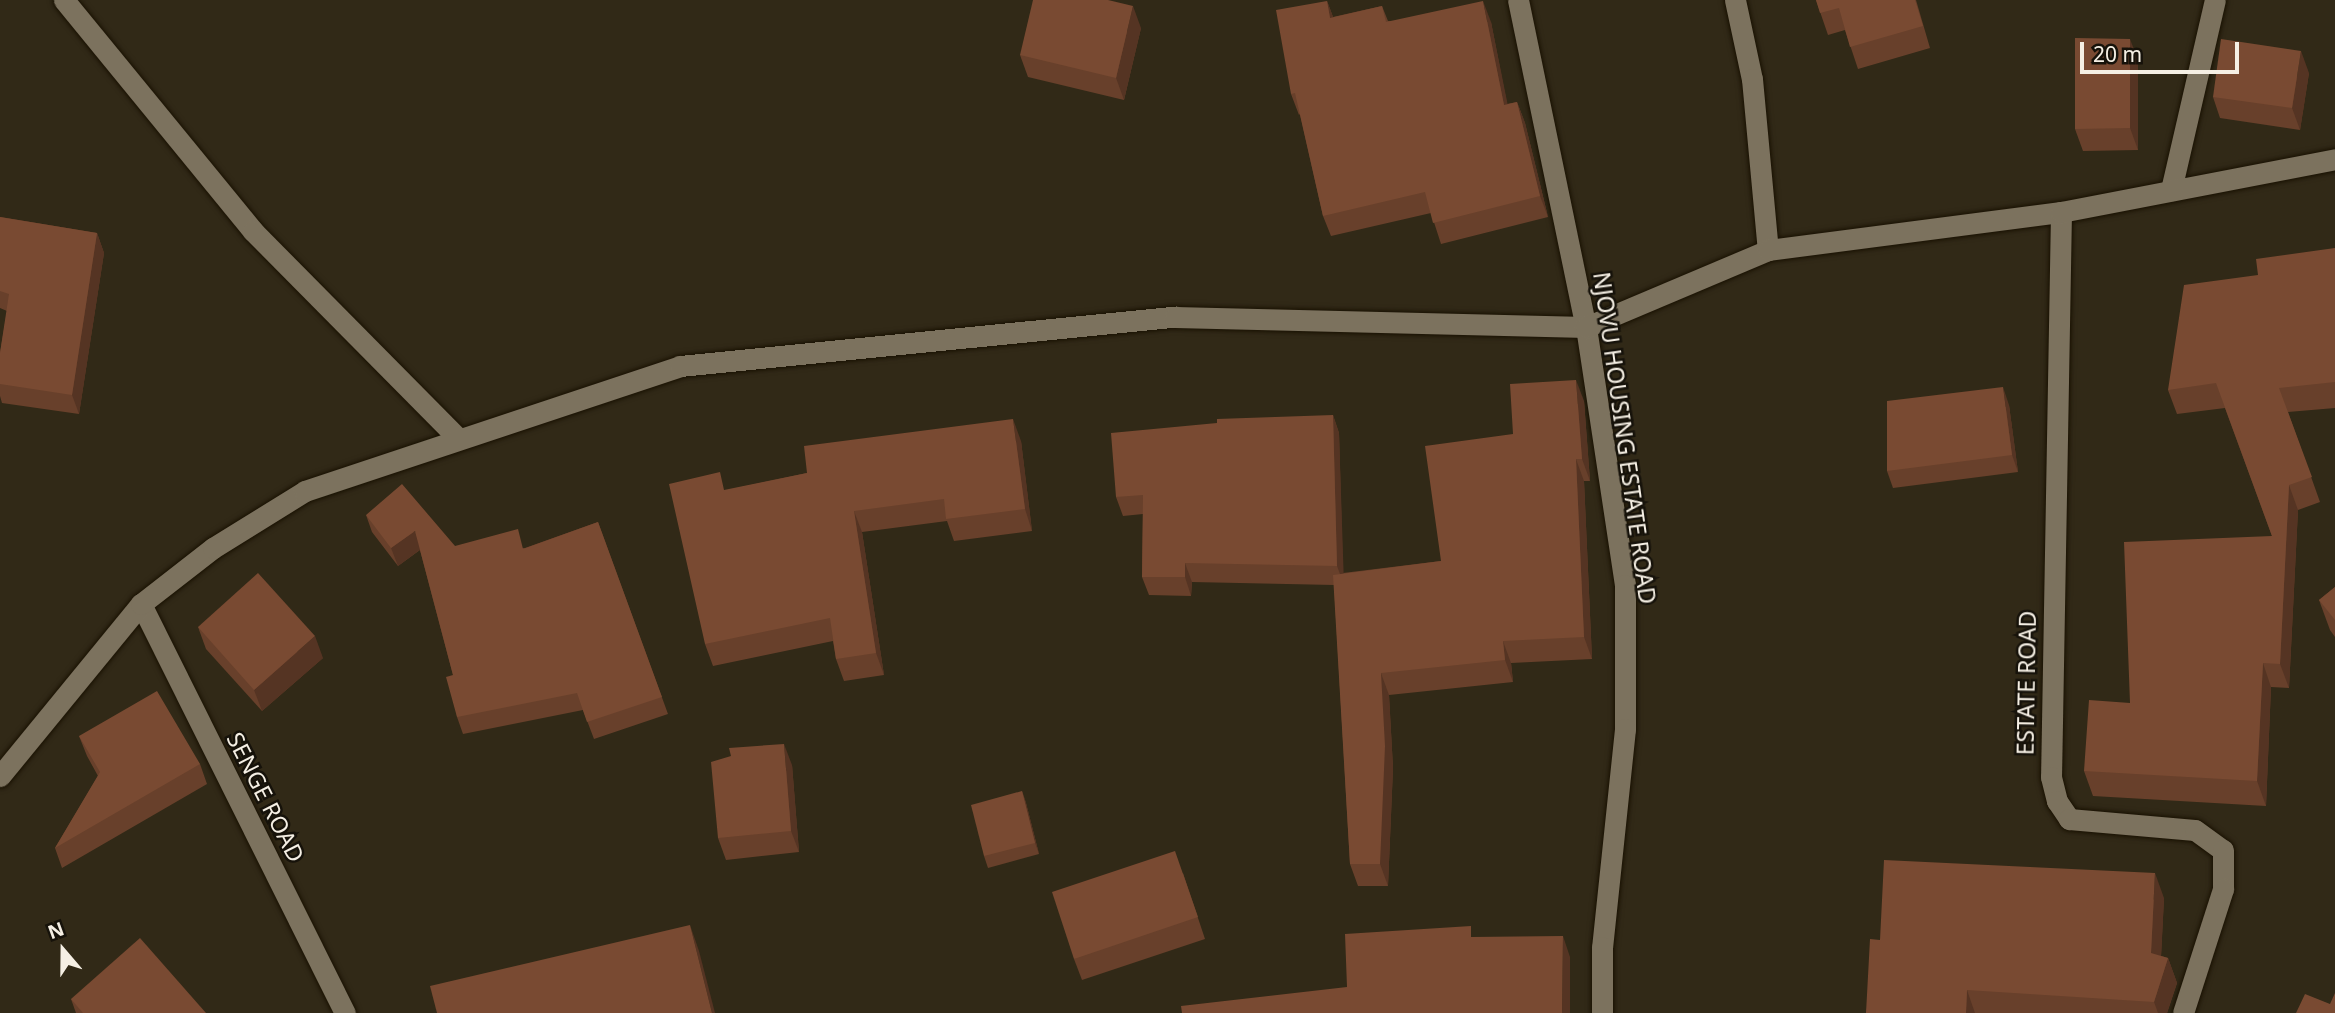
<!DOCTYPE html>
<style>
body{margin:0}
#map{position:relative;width:2335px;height:1013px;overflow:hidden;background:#312917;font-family:"Noto Sans",sans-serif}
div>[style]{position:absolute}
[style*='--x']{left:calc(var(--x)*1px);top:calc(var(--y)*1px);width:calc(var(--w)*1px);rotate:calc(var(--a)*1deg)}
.roads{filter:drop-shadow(0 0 2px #191102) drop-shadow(0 0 2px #191102)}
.minor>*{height:21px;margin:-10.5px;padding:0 10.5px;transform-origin:10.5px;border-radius:10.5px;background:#7c725e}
.wall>*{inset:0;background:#68402b}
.shaded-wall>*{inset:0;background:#553423}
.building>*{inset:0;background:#794a32}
span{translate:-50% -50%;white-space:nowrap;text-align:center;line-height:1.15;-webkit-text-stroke:5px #16120a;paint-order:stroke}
.street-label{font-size:23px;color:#f5efe4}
.north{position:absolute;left:28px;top:915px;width:70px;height:70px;-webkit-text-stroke:5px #16120a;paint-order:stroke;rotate:340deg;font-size:19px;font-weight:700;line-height:28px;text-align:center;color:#f5efe4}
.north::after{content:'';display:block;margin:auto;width:24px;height:32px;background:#f5efe4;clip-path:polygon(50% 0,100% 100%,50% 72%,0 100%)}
.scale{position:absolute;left:2080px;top:42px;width:159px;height:32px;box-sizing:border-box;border:4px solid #f5efe4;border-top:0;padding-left:9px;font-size:21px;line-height:24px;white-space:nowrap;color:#f5efe4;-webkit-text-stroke:5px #16120a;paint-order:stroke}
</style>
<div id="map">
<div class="roads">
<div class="minor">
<i style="--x:64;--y:0;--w:298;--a:50.7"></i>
<i style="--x:253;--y:231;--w:290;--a:45.3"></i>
<i style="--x:1518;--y:0;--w:334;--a:78.3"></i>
<i style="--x:1586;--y:327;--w:261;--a:81.4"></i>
<i style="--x:1625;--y:585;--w:144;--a:90"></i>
<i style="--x:1625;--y:729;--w:219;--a:96"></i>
<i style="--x:1602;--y:947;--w:66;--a:90"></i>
<i style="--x:1735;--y:0;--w:81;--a:77.9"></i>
<i style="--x:1752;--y:79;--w:172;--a:84.7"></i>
<i style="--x:2171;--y:190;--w:195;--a:-77"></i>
<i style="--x:2061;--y:212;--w:565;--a:91.01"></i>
<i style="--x:2051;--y:777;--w:25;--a:76"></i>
<i style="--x:2057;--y:801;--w:22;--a:56"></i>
<i style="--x:2069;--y:819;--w:126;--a:5"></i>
<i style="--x:2195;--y:830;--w:34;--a:36"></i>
<i style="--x:2223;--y:850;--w:39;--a:90"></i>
<i style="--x:2223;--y:889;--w:130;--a:107.9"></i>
<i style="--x:141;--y:604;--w:457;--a:63.5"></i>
<i style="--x:0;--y:776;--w:222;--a:-50.7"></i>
<i style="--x:141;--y:604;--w:91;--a:-37.9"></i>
<i style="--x:213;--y:548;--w:108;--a:-31.8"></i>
<i style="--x:305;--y:491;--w:395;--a:-18.4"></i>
<i style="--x:680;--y:366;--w:497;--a:-5.7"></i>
<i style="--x:1175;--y:317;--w:411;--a:1.4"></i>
<i style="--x:1586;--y:327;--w:198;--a:-22.9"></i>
<i style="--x:1768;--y:250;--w:295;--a:-7.4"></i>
<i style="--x:2061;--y:212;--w:279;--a:-10.9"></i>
</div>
</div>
<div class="wall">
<i style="clip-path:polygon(1816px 0,1916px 0,1930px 48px,1858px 69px,1845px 30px,1828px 35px)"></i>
<i style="clip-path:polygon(1327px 1px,1333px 17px,1382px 6px,1388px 21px,1491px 22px,1507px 104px,1517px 102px,1525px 123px,1548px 217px,1441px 244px,1431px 213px,1331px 236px,1323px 216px,1300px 114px,1299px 115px,1291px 94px)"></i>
<i style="clip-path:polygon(1141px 28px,1124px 100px,1028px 77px,1020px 55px)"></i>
<i style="clip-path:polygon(2138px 60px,2138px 150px,2083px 151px,2075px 129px)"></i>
<i style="clip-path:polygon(2309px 73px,2300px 130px,2220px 118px,2213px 97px)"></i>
<i style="clip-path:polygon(0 217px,97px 233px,104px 253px,79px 414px,2px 403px,0 396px,0 353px,7px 311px,0 308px)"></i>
<i style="clip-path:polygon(2335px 248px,2335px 408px,2288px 412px,2320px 502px,2298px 510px,2289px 688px,2271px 687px,2266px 806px,2093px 796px,2084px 771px,2130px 703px,2272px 536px,2225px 408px,2177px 414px,2168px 390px,2258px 275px)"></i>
<i style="clip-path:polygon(1584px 401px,1590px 481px,1584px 481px,1592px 659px,1511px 663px,1513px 682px,1389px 695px,1393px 768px,1388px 886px,1358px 886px,1350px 864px,1334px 585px,1192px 582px,1191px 596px,1149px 595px,1142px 577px,1143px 514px,1123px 516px,1116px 497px,1333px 415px,1339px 433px,1343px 573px,1441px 561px,1513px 434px)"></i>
<i style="clip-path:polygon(2009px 405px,2018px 472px,1893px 488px,1887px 471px)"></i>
<i style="clip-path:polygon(1021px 441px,1032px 531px,954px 541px,947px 521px,862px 532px,884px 675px,844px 681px,836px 659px,833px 641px,713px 666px,705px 644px,727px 490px,807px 473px)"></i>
<i style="clip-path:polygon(366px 515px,455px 546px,525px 548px,598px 522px,668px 714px,594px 739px,583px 710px,463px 734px,457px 717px,453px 675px,420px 550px,398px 566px,372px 532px)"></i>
<i style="clip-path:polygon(2335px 587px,2335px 637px,2330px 630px,2319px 600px)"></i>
<i style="clip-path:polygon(198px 627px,323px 658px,262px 711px,206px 649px)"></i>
<i style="clip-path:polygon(79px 736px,200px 764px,207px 784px,62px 868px,55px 848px,98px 776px,87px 756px)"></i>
<i style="clip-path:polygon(792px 765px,799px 852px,726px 860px,718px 838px)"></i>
<i style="clip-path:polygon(1022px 791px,1026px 803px,1039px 854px,988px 868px,984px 856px)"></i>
<i style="clip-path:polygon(1183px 873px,1205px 939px,1082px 980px,1074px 959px)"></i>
<i style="clip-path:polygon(2164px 898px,2161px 956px,2168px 958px,2177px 983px,2167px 1013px,1866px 1013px,1880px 940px)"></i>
<i style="clip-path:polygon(71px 999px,206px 1013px,76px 1013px)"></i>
</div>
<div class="shaded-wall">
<i style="clip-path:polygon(1327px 1px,1335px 22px,1330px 18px)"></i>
<i style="clip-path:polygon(1483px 1px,1491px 22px,1512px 126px,1504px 105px)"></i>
<i style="clip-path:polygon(1133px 6px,1141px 28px,1124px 100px,1116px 78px)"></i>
<i style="clip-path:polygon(2130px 39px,2138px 60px,2138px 150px,2130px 128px)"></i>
<i style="clip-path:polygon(2301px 51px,2309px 73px,2300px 130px,2292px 108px)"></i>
<i style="clip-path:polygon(1517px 102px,1525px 123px,1548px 217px,1540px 196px)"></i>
<i style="clip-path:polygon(97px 233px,104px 253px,79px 414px,72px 395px)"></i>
<i style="clip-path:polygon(1576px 380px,1584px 401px,1590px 481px,1582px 459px)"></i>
<i style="clip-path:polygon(2003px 387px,2009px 405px,2018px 472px,2012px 455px)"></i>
<i style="clip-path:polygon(1333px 415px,1339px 433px,1344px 585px,1337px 566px)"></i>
<i style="clip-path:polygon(1013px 419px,1021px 441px,1032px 531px,1025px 509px)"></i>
<i style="clip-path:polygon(1576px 459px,1584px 481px,1592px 659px,1584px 637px)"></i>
<i style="clip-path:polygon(2289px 485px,2298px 510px,2289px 688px,2280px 664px)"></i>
<i style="clip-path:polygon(854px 511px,862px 532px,884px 675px,876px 653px)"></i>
<i style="clip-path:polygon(415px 531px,421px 549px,398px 566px,391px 548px)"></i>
<i style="clip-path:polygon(1185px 563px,1192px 582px,1191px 596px,1185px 577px)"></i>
<i style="clip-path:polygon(315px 636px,323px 658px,262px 711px,254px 690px)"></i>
<i style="clip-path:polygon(1503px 641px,1511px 663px,1513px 682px,1505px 660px)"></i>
<i style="clip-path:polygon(2263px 663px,2271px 687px,2266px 806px,2257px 781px)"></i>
<i style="clip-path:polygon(1381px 673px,1389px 695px,1393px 768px,1388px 886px,1380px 864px)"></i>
<i style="clip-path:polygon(784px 744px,792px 765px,799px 852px,791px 831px)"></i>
<i style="clip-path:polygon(1022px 791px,1026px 803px,1039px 854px,1035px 843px)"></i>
<i style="clip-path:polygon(2155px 873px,2164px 898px,2160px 978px,2151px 953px)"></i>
<i style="clip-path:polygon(690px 925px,699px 951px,715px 1013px,712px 1013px)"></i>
<i style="clip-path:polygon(1563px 936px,1570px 957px,1570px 1013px,1562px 1013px)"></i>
<i style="clip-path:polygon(2168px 958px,2177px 983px,2167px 1013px,2158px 1013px,2154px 1002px)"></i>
<i style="clip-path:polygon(1967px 990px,1975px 1013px,1966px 1013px)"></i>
</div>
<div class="building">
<i style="clip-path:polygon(1033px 0,1108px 0,1133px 6px,1116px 78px,1020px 55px)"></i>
<i style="clip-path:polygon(1816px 0,1915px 0,1923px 26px,1850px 47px,1839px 8px,1820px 13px)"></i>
<i style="clip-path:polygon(1327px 1px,1330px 18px,1382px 6px,1386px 22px,1483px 1px,1504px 105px,1517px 102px,1540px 196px,1433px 223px,1425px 192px,1323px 216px,1295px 93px,1291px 94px,1276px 10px)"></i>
<i style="clip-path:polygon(2075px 38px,2130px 39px,2130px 128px,2075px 129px)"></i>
<i style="clip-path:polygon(2221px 39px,2301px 51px,2292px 108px,2213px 97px)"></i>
<i style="clip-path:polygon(0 217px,97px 233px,72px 395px,0 384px,0 353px,9px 294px,0 291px)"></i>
<i style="clip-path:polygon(2335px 248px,2335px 382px,2279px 388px,2312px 477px,2289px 485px,2280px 664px,2263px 663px,2257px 781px,2084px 771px,2089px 700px,2130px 703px,2124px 542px,2272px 536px,2216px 383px,2168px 390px,2184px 285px,2258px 275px,2256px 259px)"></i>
<i style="clip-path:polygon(1576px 380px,1582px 459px,1576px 459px,1584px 637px,1503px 641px,1505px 660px,1381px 673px,1385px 746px,1380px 864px,1350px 864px,1333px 575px,1441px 561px,1425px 446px,1513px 434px,1510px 384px)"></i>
<i style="clip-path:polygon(2003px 387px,2012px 455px,1887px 471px,1887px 401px)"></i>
<i style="clip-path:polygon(1333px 415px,1337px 566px,1185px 563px,1185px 577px,1142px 577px,1143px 495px,1116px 497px,1111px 433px,1217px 423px,1217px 419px)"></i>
<i style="clip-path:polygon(1013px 419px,1025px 509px,946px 519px,944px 499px,854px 511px,876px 653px,836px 659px,830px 618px,705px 644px,669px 484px,720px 472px,724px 490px,807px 473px,804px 446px)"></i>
<i style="clip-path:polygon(402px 484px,455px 546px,518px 529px,523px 549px,598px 522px,662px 697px,587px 722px,577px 693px,457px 717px,446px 677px,453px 675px,415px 531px,391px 548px,366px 515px)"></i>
<i style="clip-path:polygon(258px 573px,315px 636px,254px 690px,198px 627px)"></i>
<i style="clip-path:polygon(2335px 587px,2335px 620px,2319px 600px)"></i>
<i style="clip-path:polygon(157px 691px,200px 764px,55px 848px,100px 772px,79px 736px)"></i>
<i style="clip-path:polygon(784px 744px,791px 831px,718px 838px,711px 762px,731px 756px,729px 748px)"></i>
<i style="clip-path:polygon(1022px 791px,1035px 843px,984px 856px,971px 805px)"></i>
<i style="clip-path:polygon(1175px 851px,1198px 917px,1074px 959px,1052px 892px)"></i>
<i style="clip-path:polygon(1884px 860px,2155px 873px,2151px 953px,2168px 958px,2154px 1002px,1967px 990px,1966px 1013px,1866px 1013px,1870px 939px,1880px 940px)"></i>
<i style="clip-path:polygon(690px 925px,712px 1013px,437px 1013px,430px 986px)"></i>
<i style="clip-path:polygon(1471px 926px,1471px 937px,1563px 936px,1562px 1013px,1182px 1013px,1181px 1006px,1347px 987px,1345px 934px)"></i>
<i style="clip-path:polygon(140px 938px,206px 1013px,83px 1013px,71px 999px)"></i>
<i style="clip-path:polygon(2335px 993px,2335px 1013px,2296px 1013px,2305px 994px,2330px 1004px)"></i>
</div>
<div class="street-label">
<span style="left:1625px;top:438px;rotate:82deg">NJOVU HOUSING ESTATE ROAD</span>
<span style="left:2026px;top:683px;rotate:-89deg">ESTATE ROAD</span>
<span style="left:266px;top:797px;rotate:63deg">SENGE ROAD</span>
</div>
<div class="north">N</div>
<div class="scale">20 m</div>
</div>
